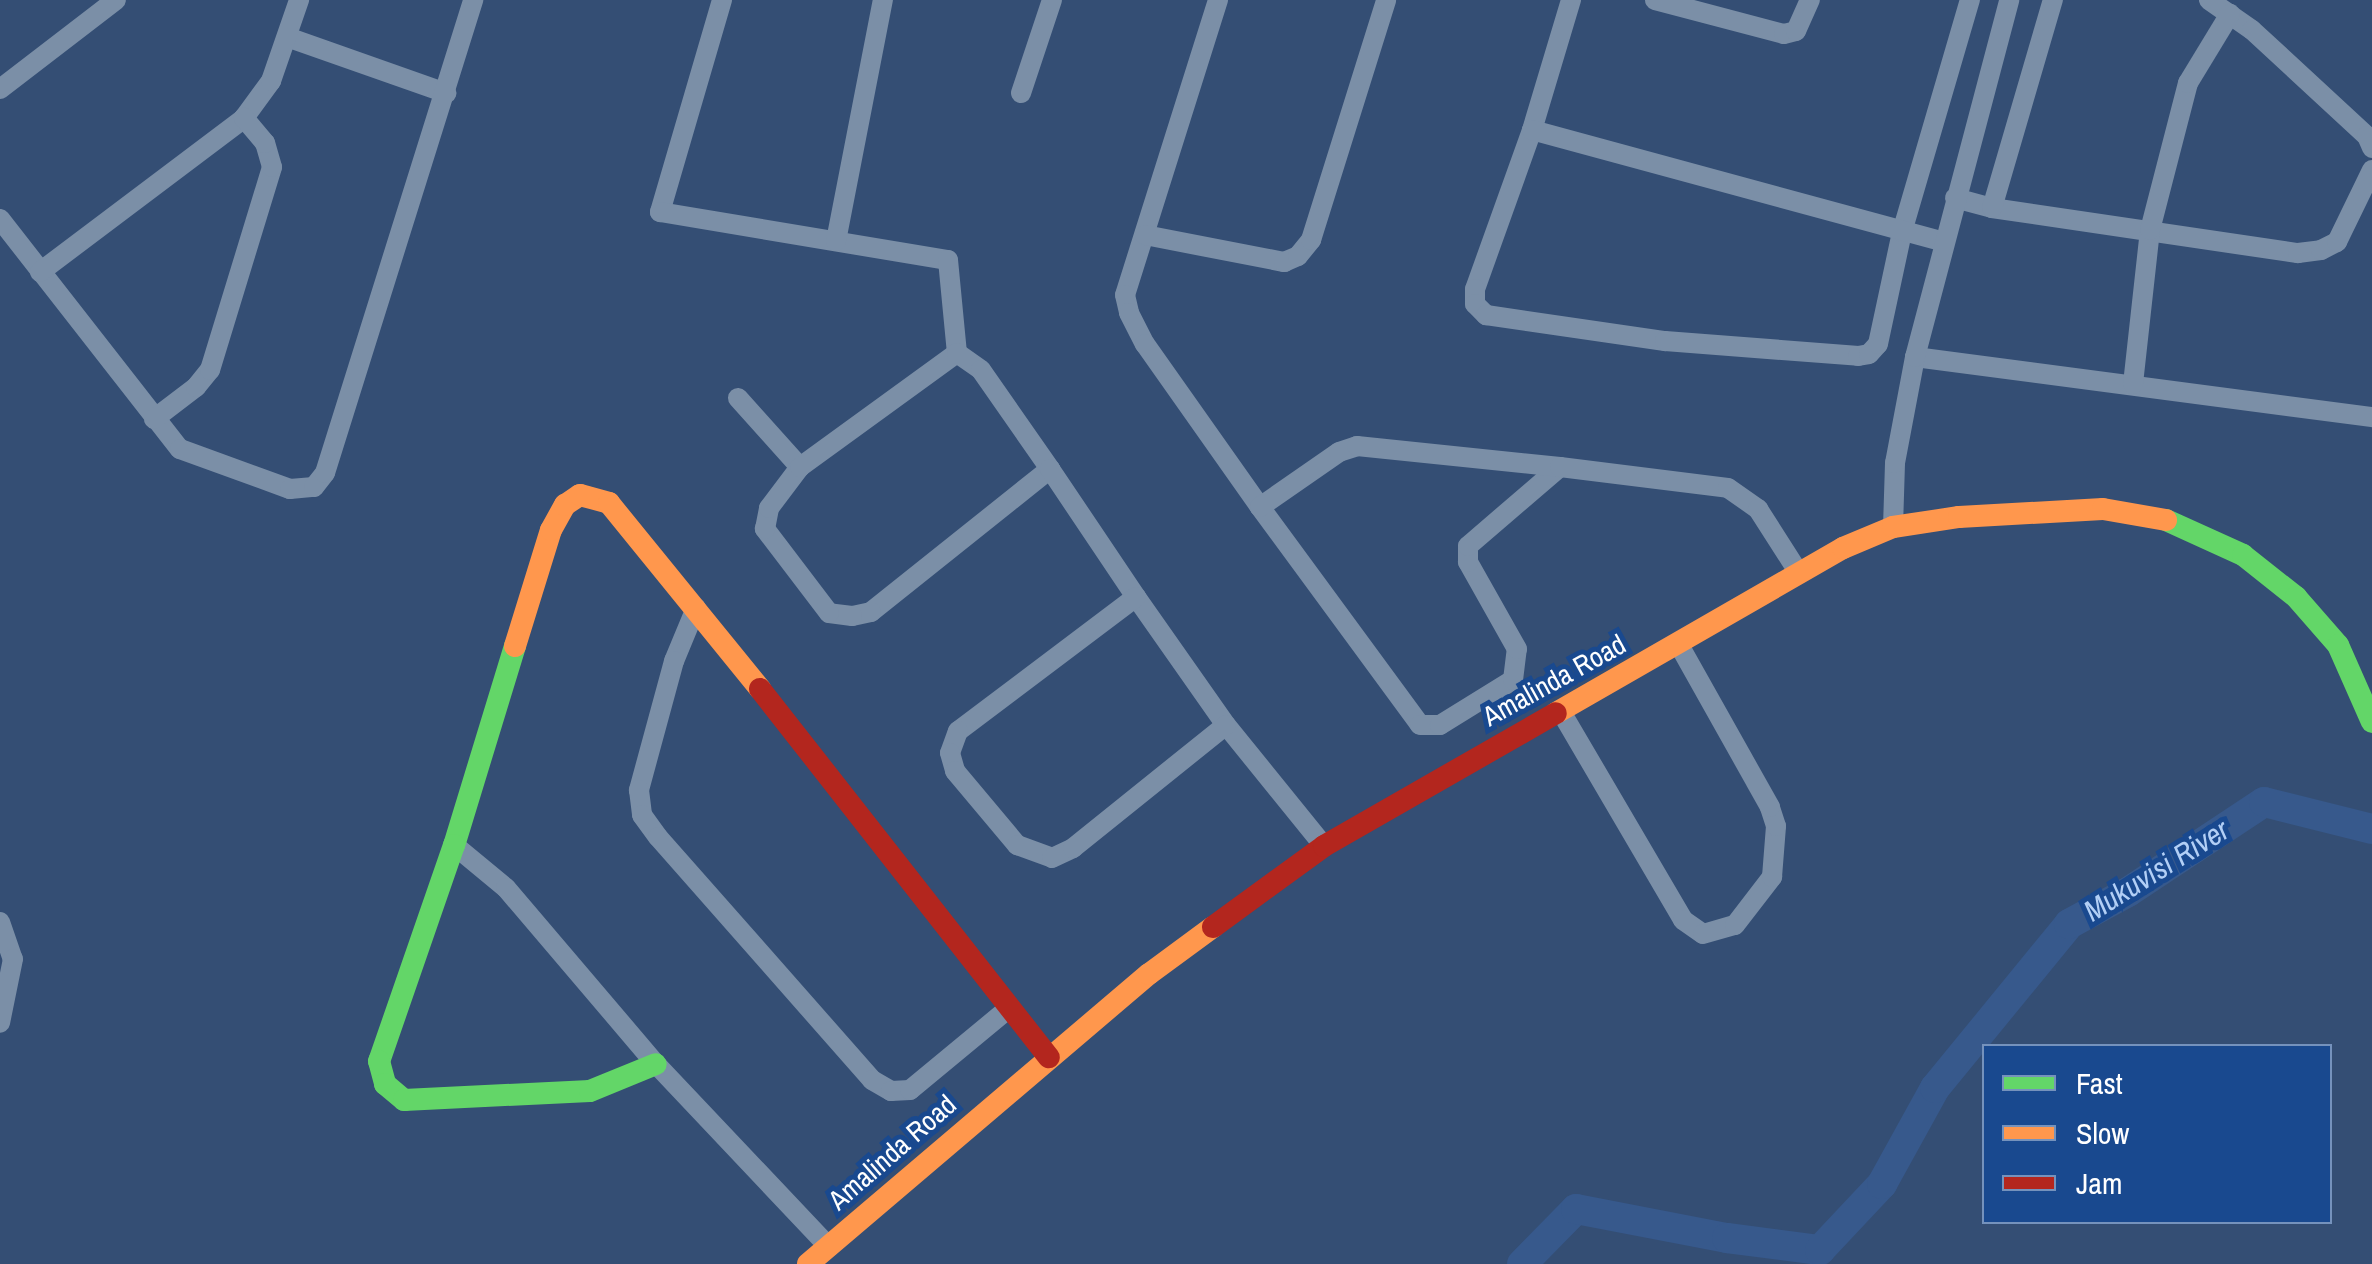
<!DOCTYPE html>
<style>
body{margin:0}
#map{position:relative;width:2372px;height:1264px;overflow:hidden;background:#344e74;font-family:"Archivo Narrow",sans-serif}
div>[style]{position:absolute}
[style*='--x']{left:calc(var(--x)*1px);top:calc(var(--y)*1px);width:calc(var(--w)*1px);rotate:calc(var(--a)*1deg)}
.river>*{height:30px;margin:-15px;padding:0 15px;transform-origin:15px;border-radius:15px;background:#37598c}
.street>*{height:20px;margin:-10px;padding:0 10px;transform-origin:10px;border-radius:10px;background:#7b8fa7}
.fast>*{height:22px;margin:-11px;padding:0 11px;transform-origin:11px;border-radius:11px;background:#63d668}
.slow>*{height:22px;margin:-11px;padding:0 11px;transform-origin:11px;border-radius:11px;background:#ff974d}
.jam>*{height:22px;margin:-11px;padding:0 11px;transform-origin:11px;border-radius:11px;background:#b3261e}
span{translate:-50% -50%;white-space:nowrap;text-align:center;line-height:1.15;-webkit-text-stroke:10px #19498f;paint-order:stroke}
.street-label{font-size:28px;color:#fff}
.water-label{font-size:30px;color:#b2cff6;font-style:italic}
.legend{position:absolute;left:1982px;top:1044px;width:350px;height:180px;box-sizing:border-box;background:#19498f;border:2px solid #7592bc;margin:0;padding:12px 18px;list-style:none;font-size:30px;color:#fff}
.legend li{display:flex;align-items:center;gap:20px;height:50px}
.legend b{width:50px;border:2px solid #7592bc}
</style>
<div id="map">
<div class="river">
<i style="--x:1522;--y:1264;--w:77;--a:-45.5"></i>
<i style="--x:1576;--y:1209;--w:154;--a:10.9"></i>
<i style="--x:1727;--y:1238;--w:94;--a:7.4"></i>
<i style="--x:1820;--y:1250;--w:91;--a:-46.8"></i>
<i style="--x:1882;--y:1184;--w:110;--a:-61.1"></i>
<i style="--x:1935;--y:1088;--w:212;--a:-50.7"></i>
<i style="--x:2069;--y:924;--w:67;--a:-28.5"></i>
<i style="--x:2128;--y:892;--w:163;--a:-33.5"></i>
<i style="--x:2264;--y:802;--w:111;--a:14"></i>
</div>
<div class="street">
<i style="--x:722;--y:0;--w:221;--a:106.3"></i>
<i style="--x:660;--y:212;--w:292;--a:9.5"></i>
<i style="--x:948;--y:260;--w:93;--a:84.5"></i>
<i style="--x:1218;--y:0;--w:309;--a:107.5"></i>
<i style="--x:1125;--y:295;--w:18;--a:77"></i>
<i style="--x:1129;--y:313;--w:35;--a:63"></i>
<i style="--x:1145;--y:344;--w:199;--a:54.8"></i>
<i style="--x:1260;--y:507;--w:270;--a:53.7"></i>
<i style="--x:1420;--y:725;--w:20;--a:0"></i>
<i style="--x:1440;--y:725;--w:86;--a:-31.7"></i>
<i style="--x:1513;--y:680;--w:31;--a:-83"></i>
<i style="--x:1517;--y:649;--w:100;--a:-119.4"></i>
<i style="--x:1468;--y:562;--w:16;--a:-90"></i>
<i style="--x:1468;--y:546;--w:121;--a:-40.7"></i>
<i style="--x:1571;--y:0;--w:136;--a:106.7"></i>
<i style="--x:1532;--y:130;--w:169;--a:109.7"></i>
<i style="--x:1475;--y:289;--w:15;--a:90"></i>
<i style="--x:1475;--y:304;--w:16;--a:45"></i>
<i style="--x:1486;--y:315;--w:181;--a:8.3"></i>
<i style="--x:1665;--y:341;--w:194;--a:4.4"></i>
<i style="--x:1858;--y:356;--w:11;--a:-10"></i>
<i style="--x:1869;--y:354;--w:13;--a:-48"></i>
<i style="--x:1878;--y:344;--w:115;--a:-77.9"></i>
<i style="--x:1902;--y:232;--w:242;--a:-73.7"></i>
<i style="--x:1655;--y:0;--w:133;--a:14.8"></i>
<i style="--x:1784;--y:34;--w:12;--a:-14"></i>
<i style="--x:1796;--y:31;--w:34;--a:-66"></i>
<i style="--x:2209;--y:0;--w:52;--a:34.9"></i>
<i style="--x:2252;--y:30;--w:156;--a:42.7"></i>
<i style="--x:2367;--y:136;--w:13;--a:67"></i>
<i style="--x:287;--y:37;--w:169;--a:19.4"></i>
<i style="--x:0;--y:89;--w:146;--a:-37.5"></i>
<i style="--x:1021;--y:93;--w:98;--a:-71.6"></i>
<i style="--x:1532;--y:130;--w:427;--a:15.2"></i>
<i style="--x:1955;--y:198;--w:38;--a:15"></i>
<i style="--x:1992;--y:208;--w:309;--a:8.4"></i>
<i style="--x:2298;--y:253;--w:23;--a:-7"></i>
<i style="--x:2321;--y:250;--w:18;--a:-27"></i>
<i style="--x:2337;--y:242;--w:80;--a:-64.1"></i>
<i style="--x:1992;--y:208;--w:217;--a:-73.7"></i>
<i style="--x:0;--y:219;--w:292;--a:52"></i>
<i style="--x:180;--y:449;--w:117;--a:20"></i>
<i style="--x:290;--y:489;--w:24;--a:-5"></i>
<i style="--x:314;--y:487;--w:18;--a:-52"></i>
<i style="--x:325;--y:473;--w:496;--a:-72.6"></i>
<i style="--x:1145;--y:235;--w:142;--a:11"></i>
<i style="--x:1284;--y:262;--w:15;--a:-23"></i>
<i style="--x:1298;--y:256;--w:21;--a:-51"></i>
<i style="--x:1311;--y:240;--w:251;--a:-72.6"></i>
<i style="--x:836;--y:241;--w:246;--a:-79"></i>
<i style="--x:40;--y:272;--w:256;--a:-37"></i>
<i style="--x:244;--y:118;--w:46;--a:-53.9"></i>
<i style="--x:271;--y:81;--w:86;--a:-70.9"></i>
<i style="--x:1915;--y:357;--w:461;--a:7.5"></i>
<i style="--x:2133;--y:384;--w:155;--a:-83.7"></i>
<i style="--x:2150;--y:230;--w:152;--a:-75.5"></i>
<i style="--x:2188;--y:83;--w:81;--a:-58.7"></i>
<i style="--x:738;--y:398;--w:93;--a:48.1"></i>
<i style="--x:154;--y:419;--w:53;--a:-37.3"></i>
<i style="--x:196;--y:387;--w:22;--a:-51"></i>
<i style="--x:210;--y:370;--w:212;--a:-73"></i>
<i style="--x:272;--y:167;--w:25;--a:-106"></i>
<i style="--x:265;--y:143;--w:33;--a:-130"></i>
<i style="--x:1050;--y:469;--w:229;--a:141.4"></i>
<i style="--x:871;--y:612;--w:19;--a:168"></i>
<i style="--x:852;--y:616;--w:23;--a:-173"></i>
<i style="--x:829;--y:613;--w:106;--a:-127.3"></i>
<i style="--x:765;--y:529;--w:21;--a:-79"></i>
<i style="--x:769;--y:508;--w:51;--a:-52.9"></i>
<i style="--x:800;--y:467;--w:194;--a:-36"></i>
<i style="--x:957;--y:353;--w:29;--a:35"></i>
<i style="--x:981;--y:370;--w:121;--a:55.1"></i>
<i style="--x:1050;--y:469;--w:154;--a:56.1"></i>
<i style="--x:1136;--y:597;--w:156;--a:54.9"></i>
<i style="--x:1226;--y:725;--w:156;--a:51"></i>
<i style="--x:1260;--y:507;--w:96;--a:-34.8"></i>
<i style="--x:1339;--y:452;--w:19;--a:-18"></i>
<i style="--x:1357;--y:446;--w:204;--a:5.9"></i>
<i style="--x:1560;--y:467;--w:169;--a:7.1"></i>
<i style="--x:1728;--y:488;--w:37;--a:35"></i>
<i style="--x:1758;--y:509;--w:76;--a:57.4"></i>
<i style="--x:1893;--y:527;--w:64;--a:-88.2"></i>
<i style="--x:1895;--y:463;--w:108;--a:-79.3"></i>
<i style="--x:1915;--y:357;--w:369;--a:-75.2"></i>
<i style="--x:1136;--y:597;--w:223;--a:143"></i>
<i style="--x:958;--y:731;--w:23;--a:110"></i>
<i style="--x:950;--y:753;--w:19;--a:74"></i>
<i style="--x:955;--y:771;--w:97;--a:50"></i>
<i style="--x:1017;--y:845;--w:37;--a:20"></i>
<i style="--x:1052;--y:858;--w:23;--a:-25"></i>
<i style="--x:1073;--y:848;--w:196;--a:-38.8"></i>
<i style="--x:696;--y:608;--w:57;--a:112.5"></i>
<i style="--x:674;--y:661;--w:134;--a:105.2"></i>
<i style="--x:639;--y:790;--w:25;--a:83"></i>
<i style="--x:642;--y:815;--w:27;--a:54"></i>
<i style="--x:658;--y:837;--w:324;--a:48.6"></i>
<i style="--x:872;--y:1080;--w:22;--a:30"></i>
<i style="--x:891;--y:1091;--w:19;--a:-3"></i>
<i style="--x:910;--y:1090;--w:127;--a:-39.6"></i>
<i style="--x:1560;--y:710;--w:243;--a:59.6"></i>
<i style="--x:1683;--y:920;--w:24;--a:35"></i>
<i style="--x:1703;--y:934;--w:33;--a:-16"></i>
<i style="--x:1735;--y:925;--w:61;--a:-52.4"></i>
<i style="--x:1772;--y:877;--w:51;--a:-85.5"></i>
<i style="--x:1776;--y:826;--w:20;--a:-108"></i>
<i style="--x:1770;--y:807;--w:186;--a:-119.3"></i>
<i style="--x:454;--y:845;--w:67;--a:39.6"></i>
<i style="--x:506;--y:888;--w:231;--a:49.6"></i>
<i style="--x:656;--y:1064;--w:252;--a:46.6"></i>
<i style="--x:0;--y:922;--w:39;--a:71"></i>
<i style="--x:13;--y:959;--w:65;--a:101.5"></i>
</div>
<div class="fast">
<i style="--x:2166;--y:520;--w:85;--a:24.4"></i>
<i style="--x:2243;--y:555;--w:68;--a:38.4"></i>
<i style="--x:2296;--y:597;--w:64;--a:48.8"></i>
<i style="--x:2338;--y:645;--w:84;--a:66.2"></i>
<i style="--x:515;--y:646;--w:208;--a:107"></i>
<i style="--x:454;--y:845;--w:229;--a:109.1"></i>
<i style="--x:379;--y:1061;--w:24;--a:75"></i>
<i style="--x:385;--y:1084;--w:25;--a:40"></i>
<i style="--x:404;--y:1100;--w:186;--a:-2.8"></i>
<i style="--x:590;--y:1091;--w:71;--a:-22.2"></i>
</div>
<div class="slow">
<i style="--x:515;--y:646;--w:121;--a:-72.8"></i>
<i style="--x:551;--y:530;--w:29;--a:-61"></i>
<i style="--x:565;--y:505;--w:18;--a:-34"></i>
<i style="--x:580;--y:495;--w:30;--a:15"></i>
<i style="--x:609;--y:503;--w:240;--a:50.9"></i>
<i style="--x:1556;--y:713;--w:331;--a:-29.9"></i>
<i style="--x:1843;--y:548;--w:54;--a:-22.8"></i>
<i style="--x:1893;--y:527;--w:67;--a:-8.6"></i>
<i style="--x:1959;--y:517;--w:144;--a:-3.2"></i>
<i style="--x:2103;--y:509;--w:64;--a:9.9"></i>
<i style="--x:808;--y:1264;--w:448;--a:-40.4"></i>
<i style="--x:1149;--y:974;--w:79;--a:-36.3"></i>
</div>
<div class="jam">
<i style="--x:760;--y:689;--w:468;--a:51.9"></i>
<i style="--x:1213;--y:927;--w:137;--a:-36.1"></i>
<i style="--x:1324;--y:846;--w:267;--a:-29.8"></i>
</div>
<div class="street-label">
<span style="left:1554px;top:680px;rotate:-29deg">Amalinda Road</span>
<span style="left:892px;top:1152px;rotate:-41deg">Amalinda Road</span>
</div>
<div class="water-label">
<span style="left:2156px;top:870px;rotate:-32deg">Mukuvisi River</span>
</div>
<ul class="legend">
<li><b style="height:12px;background:#63d668"></b>Fast</li>
<li><b style="height:12px;background:#ff974d"></b>Slow</li>
<li><b style="height:12px;background:#b3261e"></b>Jam</li>
</ul>
</div>
